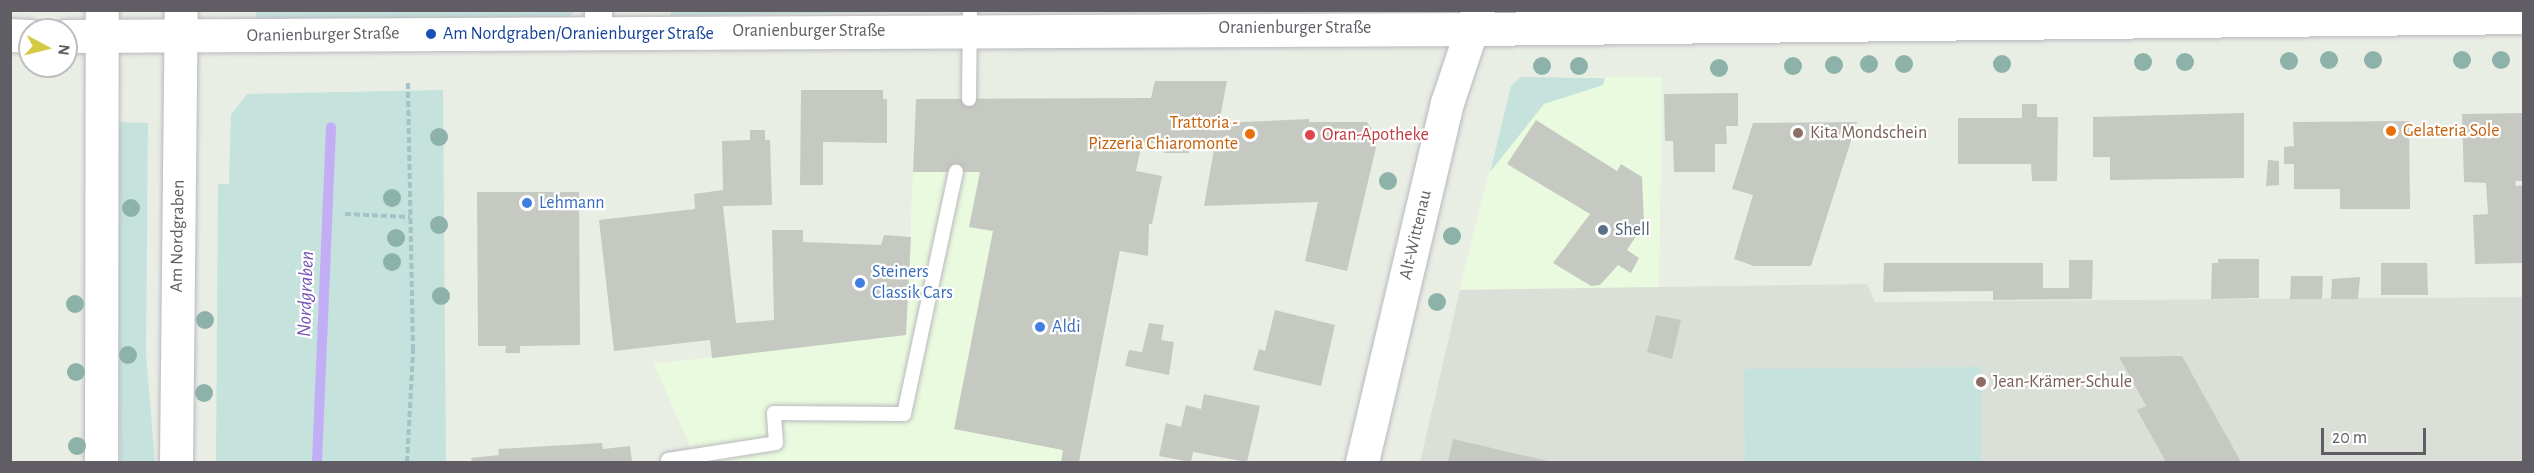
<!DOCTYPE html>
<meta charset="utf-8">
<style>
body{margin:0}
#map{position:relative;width:2534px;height:473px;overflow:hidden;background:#e9eee5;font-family:"Alegreya Sans",sans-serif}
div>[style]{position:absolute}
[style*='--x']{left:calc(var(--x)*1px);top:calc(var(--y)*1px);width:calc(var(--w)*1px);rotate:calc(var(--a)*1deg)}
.commercial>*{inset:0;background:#e9fade}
.education>*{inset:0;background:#dae0d7}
.green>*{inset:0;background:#c5e2dd}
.stream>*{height:10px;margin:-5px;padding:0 5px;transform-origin:5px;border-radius:5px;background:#c1aef5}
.building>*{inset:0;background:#c5c9c2}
.path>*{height:4px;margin-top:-2px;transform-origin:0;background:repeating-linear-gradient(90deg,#a3c3c7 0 6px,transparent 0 9px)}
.roads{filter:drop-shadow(0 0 2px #bab7be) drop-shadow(0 0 2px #bab7be)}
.lane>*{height:14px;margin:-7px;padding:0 7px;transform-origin:7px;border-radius:7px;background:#fff}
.street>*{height:27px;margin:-13.5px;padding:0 13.5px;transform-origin:13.5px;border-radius:13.5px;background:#fff}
.secondary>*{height:33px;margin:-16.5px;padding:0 16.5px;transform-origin:16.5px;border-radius:16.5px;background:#fff}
.trees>*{width:18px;height:18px;margin:-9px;border-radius:50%;background:#8cb2aa}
.dots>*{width:16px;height:16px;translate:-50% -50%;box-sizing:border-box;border:3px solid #fff;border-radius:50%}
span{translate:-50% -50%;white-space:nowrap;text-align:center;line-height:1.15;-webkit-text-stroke:4.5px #fff;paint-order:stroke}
.street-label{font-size:18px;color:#605d64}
.transit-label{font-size:18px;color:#164399}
.left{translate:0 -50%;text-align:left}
.food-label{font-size:18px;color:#c56008}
.right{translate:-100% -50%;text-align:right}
.education-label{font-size:18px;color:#785e54}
.health-label{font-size:18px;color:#be3a42}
.shop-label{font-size:18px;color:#366cbe}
.service-label{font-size:18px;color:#4e5e75}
.water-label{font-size:20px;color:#7653b6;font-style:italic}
.frame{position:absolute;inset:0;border:12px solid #605d64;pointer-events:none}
.north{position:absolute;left:18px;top:18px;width:60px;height:60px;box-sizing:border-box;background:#fff;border:2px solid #bfbec1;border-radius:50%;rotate:97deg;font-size:16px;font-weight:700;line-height:24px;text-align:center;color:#605d64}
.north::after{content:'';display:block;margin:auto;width:21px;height:27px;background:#d5c944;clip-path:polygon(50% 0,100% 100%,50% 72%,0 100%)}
.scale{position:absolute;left:2321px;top:428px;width:105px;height:27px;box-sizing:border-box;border:3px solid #605d64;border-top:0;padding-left:8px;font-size:18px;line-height:21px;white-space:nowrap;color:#605d64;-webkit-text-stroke:4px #fff;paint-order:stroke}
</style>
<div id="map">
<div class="commercial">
<i style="clip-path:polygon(1521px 77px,1662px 77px,1659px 287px,1460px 290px,1511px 86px)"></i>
<i style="clip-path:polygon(1151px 98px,1079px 462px,697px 462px,654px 364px,906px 334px,916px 99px)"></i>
</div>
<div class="education">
<i style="clip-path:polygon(1867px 284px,1875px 302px,2523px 297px,2523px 462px,1420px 462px,1460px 290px)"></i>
</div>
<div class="green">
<i style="clip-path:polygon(671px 10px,950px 10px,950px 11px,671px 16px)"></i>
<i style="clip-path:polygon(256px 11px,575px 11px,569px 17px,256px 19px)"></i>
<i style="clip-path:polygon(1521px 77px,1605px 78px,1603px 85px,1544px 104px,1490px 172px,1511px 86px)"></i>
<i style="clip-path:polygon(443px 90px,446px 462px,216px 462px,218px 184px,229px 184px,231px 115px,247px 94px)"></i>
<i style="clip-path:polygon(117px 122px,148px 123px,146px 354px,155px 462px,120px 462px)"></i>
<i style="clip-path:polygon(1981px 367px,1981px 462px,1745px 462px,1744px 369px)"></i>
</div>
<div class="stream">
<i style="--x:317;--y:462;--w:335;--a:-87.6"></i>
</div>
<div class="building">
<i style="clip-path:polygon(1155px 81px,1227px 81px,1219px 123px,1309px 119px,1309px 122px,1367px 122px,1378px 139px,1347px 271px,1305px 261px,1318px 202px,1204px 206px,1215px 144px,1189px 143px,1189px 153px,1164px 153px,1164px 143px,1142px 143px,1136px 171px,1162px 176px,1152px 224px,1149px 224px,1148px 256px,1120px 251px,1079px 462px,1061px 462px,1063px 450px,954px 429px,993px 231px,969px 227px,980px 172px,913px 172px,916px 99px,1151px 98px)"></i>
<i style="clip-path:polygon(801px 90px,883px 90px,883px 99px,887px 99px,887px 143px,823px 142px,823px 185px,800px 185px)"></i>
<i style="clip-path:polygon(1738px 93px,1738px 126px,1726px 126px,1727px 144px,1715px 144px,1715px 172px,1674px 172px,1673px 141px,1665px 141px,1664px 94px)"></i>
<i style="clip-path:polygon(2022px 104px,2037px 104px,2037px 117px,2058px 117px,2057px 181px,2032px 181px,2031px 164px,1958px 164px,1958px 118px,2022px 118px)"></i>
<i style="clip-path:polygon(2244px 113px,2244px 178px,2110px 180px,2110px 157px,2093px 157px,2093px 117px)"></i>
<i style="clip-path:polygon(2524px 113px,2524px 181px,2515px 181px,2516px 186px,2524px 185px,2524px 263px,2475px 264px,2473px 215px,2488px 214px,2486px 183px,2464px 182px,2462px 114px)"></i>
<i style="clip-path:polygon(1536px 120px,1617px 171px,1621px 164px,1642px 177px,1644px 224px,1627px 250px,1639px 258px,1631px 273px,1618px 265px,1600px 285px,1591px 286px,1553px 263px,1590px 214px,1507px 164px)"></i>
<i style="clip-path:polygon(2409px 121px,2410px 209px,2340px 209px,2340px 189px,2294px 189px,2294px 164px,2284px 164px,2284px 147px,2294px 146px,2293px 122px)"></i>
<i style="clip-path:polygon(1857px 122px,1811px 266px,1754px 266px,1734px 259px,1753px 195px,1732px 189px,1753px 123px)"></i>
<i style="clip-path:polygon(750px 130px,765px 130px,765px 140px,770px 140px,772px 205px,723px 206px,736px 323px,774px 320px,772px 230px,803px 230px,803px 242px,881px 245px,884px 235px,911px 237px,906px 335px,712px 358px,710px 340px,614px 351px,599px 220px,695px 209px,694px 194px,723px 190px,722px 141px,750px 140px)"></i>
<i style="clip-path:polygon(2268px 160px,2279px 161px,2279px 185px,2266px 186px)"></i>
<i style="clip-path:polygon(477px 192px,579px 192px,580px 345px,520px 346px,520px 353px,505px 353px,506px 346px,478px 346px)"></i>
<i style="clip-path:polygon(2218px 259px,2259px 259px,2259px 298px,2211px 299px,2212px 263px,2218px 263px)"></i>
<i style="clip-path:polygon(2069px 260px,2093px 260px,2092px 299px,1993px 300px,1993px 291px,1883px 292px,1884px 263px,2043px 263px,2043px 288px,2069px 288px)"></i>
<i style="clip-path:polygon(2381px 263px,2427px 263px,2428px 295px,2381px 295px)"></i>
<i style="clip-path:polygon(2291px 276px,2323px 276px,2322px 299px,2290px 299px)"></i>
<i style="clip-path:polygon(2360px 277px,2358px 299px,2331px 299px,2332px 279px)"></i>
<i style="clip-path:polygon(1275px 310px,1335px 325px,1321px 386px,1253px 370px,1259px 349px,1265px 351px)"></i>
<i style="clip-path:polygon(1656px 315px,1681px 320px,1672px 359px,1647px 352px)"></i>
<i style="clip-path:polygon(1149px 323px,1164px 325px,1161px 340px,1174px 342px,1169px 375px,1125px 366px,1129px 350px,1142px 352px)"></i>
<i style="clip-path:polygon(2182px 356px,2241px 462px,2166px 462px,2137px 410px,2146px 406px,2119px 357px)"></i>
<i style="clip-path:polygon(1204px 394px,1260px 406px,1247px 462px,1193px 452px,1191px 462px,1159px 456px,1166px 423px,1181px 427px,1186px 405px,1201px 409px)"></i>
<i style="clip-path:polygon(1453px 439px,1552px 462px,1448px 462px)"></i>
<i style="clip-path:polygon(602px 443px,603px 449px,630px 446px,632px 462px,472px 462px,471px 458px,499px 455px,498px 449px)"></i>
</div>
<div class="path">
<i style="--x:345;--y:214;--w:65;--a:2.6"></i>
<i style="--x:407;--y:462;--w:112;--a:-86.9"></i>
<i style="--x:413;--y:350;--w:267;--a:-91.1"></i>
</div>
<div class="roads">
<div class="lane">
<i style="--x:969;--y:99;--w:89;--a:-89.4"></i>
<i style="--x:668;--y:460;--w:109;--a:-8.9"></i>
<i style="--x:776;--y:443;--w:30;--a:-94"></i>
<i style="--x:774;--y:413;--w:130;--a:0.4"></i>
<i style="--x:904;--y:414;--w:248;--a:-77.9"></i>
</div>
<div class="street">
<i style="--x:598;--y:32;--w:22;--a:-90"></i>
</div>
<div class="secondary">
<i style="--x:10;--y:35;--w:20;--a:3"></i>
<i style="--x:66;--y:36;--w:1406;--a:-0.29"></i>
<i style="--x:1472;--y:29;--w:1052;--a:-0.65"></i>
<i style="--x:101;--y:462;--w:452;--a:-89.9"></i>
<i style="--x:176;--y:462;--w:452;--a:-89.4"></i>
<i style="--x:1362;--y:462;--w:369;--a:-76.7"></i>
<i style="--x:1447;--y:103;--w:98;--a:-71.6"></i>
</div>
</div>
<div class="trees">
<i style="left:2329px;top:60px"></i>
<i style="left:2373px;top:60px"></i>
<i style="left:2462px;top:60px"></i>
<i style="left:2501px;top:60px"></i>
<i style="left:2289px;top:61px"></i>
<i style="left:2143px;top:62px"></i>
<i style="left:2185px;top:62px"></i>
<i style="left:1869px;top:64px"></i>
<i style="left:1904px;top:64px"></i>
<i style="left:2002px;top:64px"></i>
<i style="left:1834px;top:65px"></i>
<i style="left:1542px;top:66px"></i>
<i style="left:1579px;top:66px"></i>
<i style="left:1793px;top:66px"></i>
<i style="left:1719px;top:68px"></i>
<i style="left:439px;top:137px"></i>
<i style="left:1388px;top:181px"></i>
<i style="left:392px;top:198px"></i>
<i style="left:131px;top:208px"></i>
<i style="left:439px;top:225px"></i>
<i style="left:1452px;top:236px"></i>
<i style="left:396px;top:238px"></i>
<i style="left:392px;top:262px"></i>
<i style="left:441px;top:296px"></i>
<i style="left:1437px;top:302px"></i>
<i style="left:75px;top:304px"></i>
<i style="left:205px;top:320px"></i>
<i style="left:128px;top:355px"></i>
<i style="left:76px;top:372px"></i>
<i style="left:204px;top:393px"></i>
<i style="left:77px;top:446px"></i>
</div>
<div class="dots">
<i style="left:431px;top:34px;background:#1a4fb4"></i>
<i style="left:2391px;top:131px;background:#e8710a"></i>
<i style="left:1798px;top:133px;background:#8d6e63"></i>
<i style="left:1250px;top:134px;background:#e8710a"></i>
<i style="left:1310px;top:135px;background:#e0444e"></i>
<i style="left:527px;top:203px;background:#3f7fe0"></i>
<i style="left:1603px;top:230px;background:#5c6f8a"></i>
<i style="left:860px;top:283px;background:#3f7fe0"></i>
<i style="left:1040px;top:327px;background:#3f7fe0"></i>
<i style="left:1981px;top:382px;background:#8d6e63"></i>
</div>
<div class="street-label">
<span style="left:1295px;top:28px">Oranienburger Straße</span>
<span style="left:809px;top:31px">Oranienburger Straße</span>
<span style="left:323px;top:35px;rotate:-1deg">Oranienburger Straße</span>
<span style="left:1416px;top:235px;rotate:-77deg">Alt-Wittenau</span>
<span style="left:178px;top:236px;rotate:-89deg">Am Nordgraben</span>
</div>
<div class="transit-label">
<span class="left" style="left:443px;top:34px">Am Nordgraben/Oranienburger Straße</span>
</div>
<div class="food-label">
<span class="right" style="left:1238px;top:134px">Trattoria -<br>Pizzeria Chiaromonte</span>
<span class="left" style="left:2403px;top:131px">Gelateria Sole</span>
</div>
<div class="education-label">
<span class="left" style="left:1810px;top:133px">Kita Mondschein</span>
<span class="left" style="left:1993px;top:382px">Jean-Krämer-Schule</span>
</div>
<div class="health-label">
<span class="left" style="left:1322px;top:135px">Oran-Apotheke</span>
</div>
<div class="shop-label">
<span class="left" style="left:539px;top:203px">Lehmann</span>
<span class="left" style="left:872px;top:283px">Steiners<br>Classik Cars</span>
<span class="left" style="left:1052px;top:327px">Aldi</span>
</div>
<div class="service-label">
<span class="left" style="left:1615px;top:230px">Shell</span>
</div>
<div class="water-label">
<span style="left:306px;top:294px;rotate:-88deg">Nordgraben</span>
</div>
<div class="frame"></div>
<div class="north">N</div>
<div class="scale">20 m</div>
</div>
